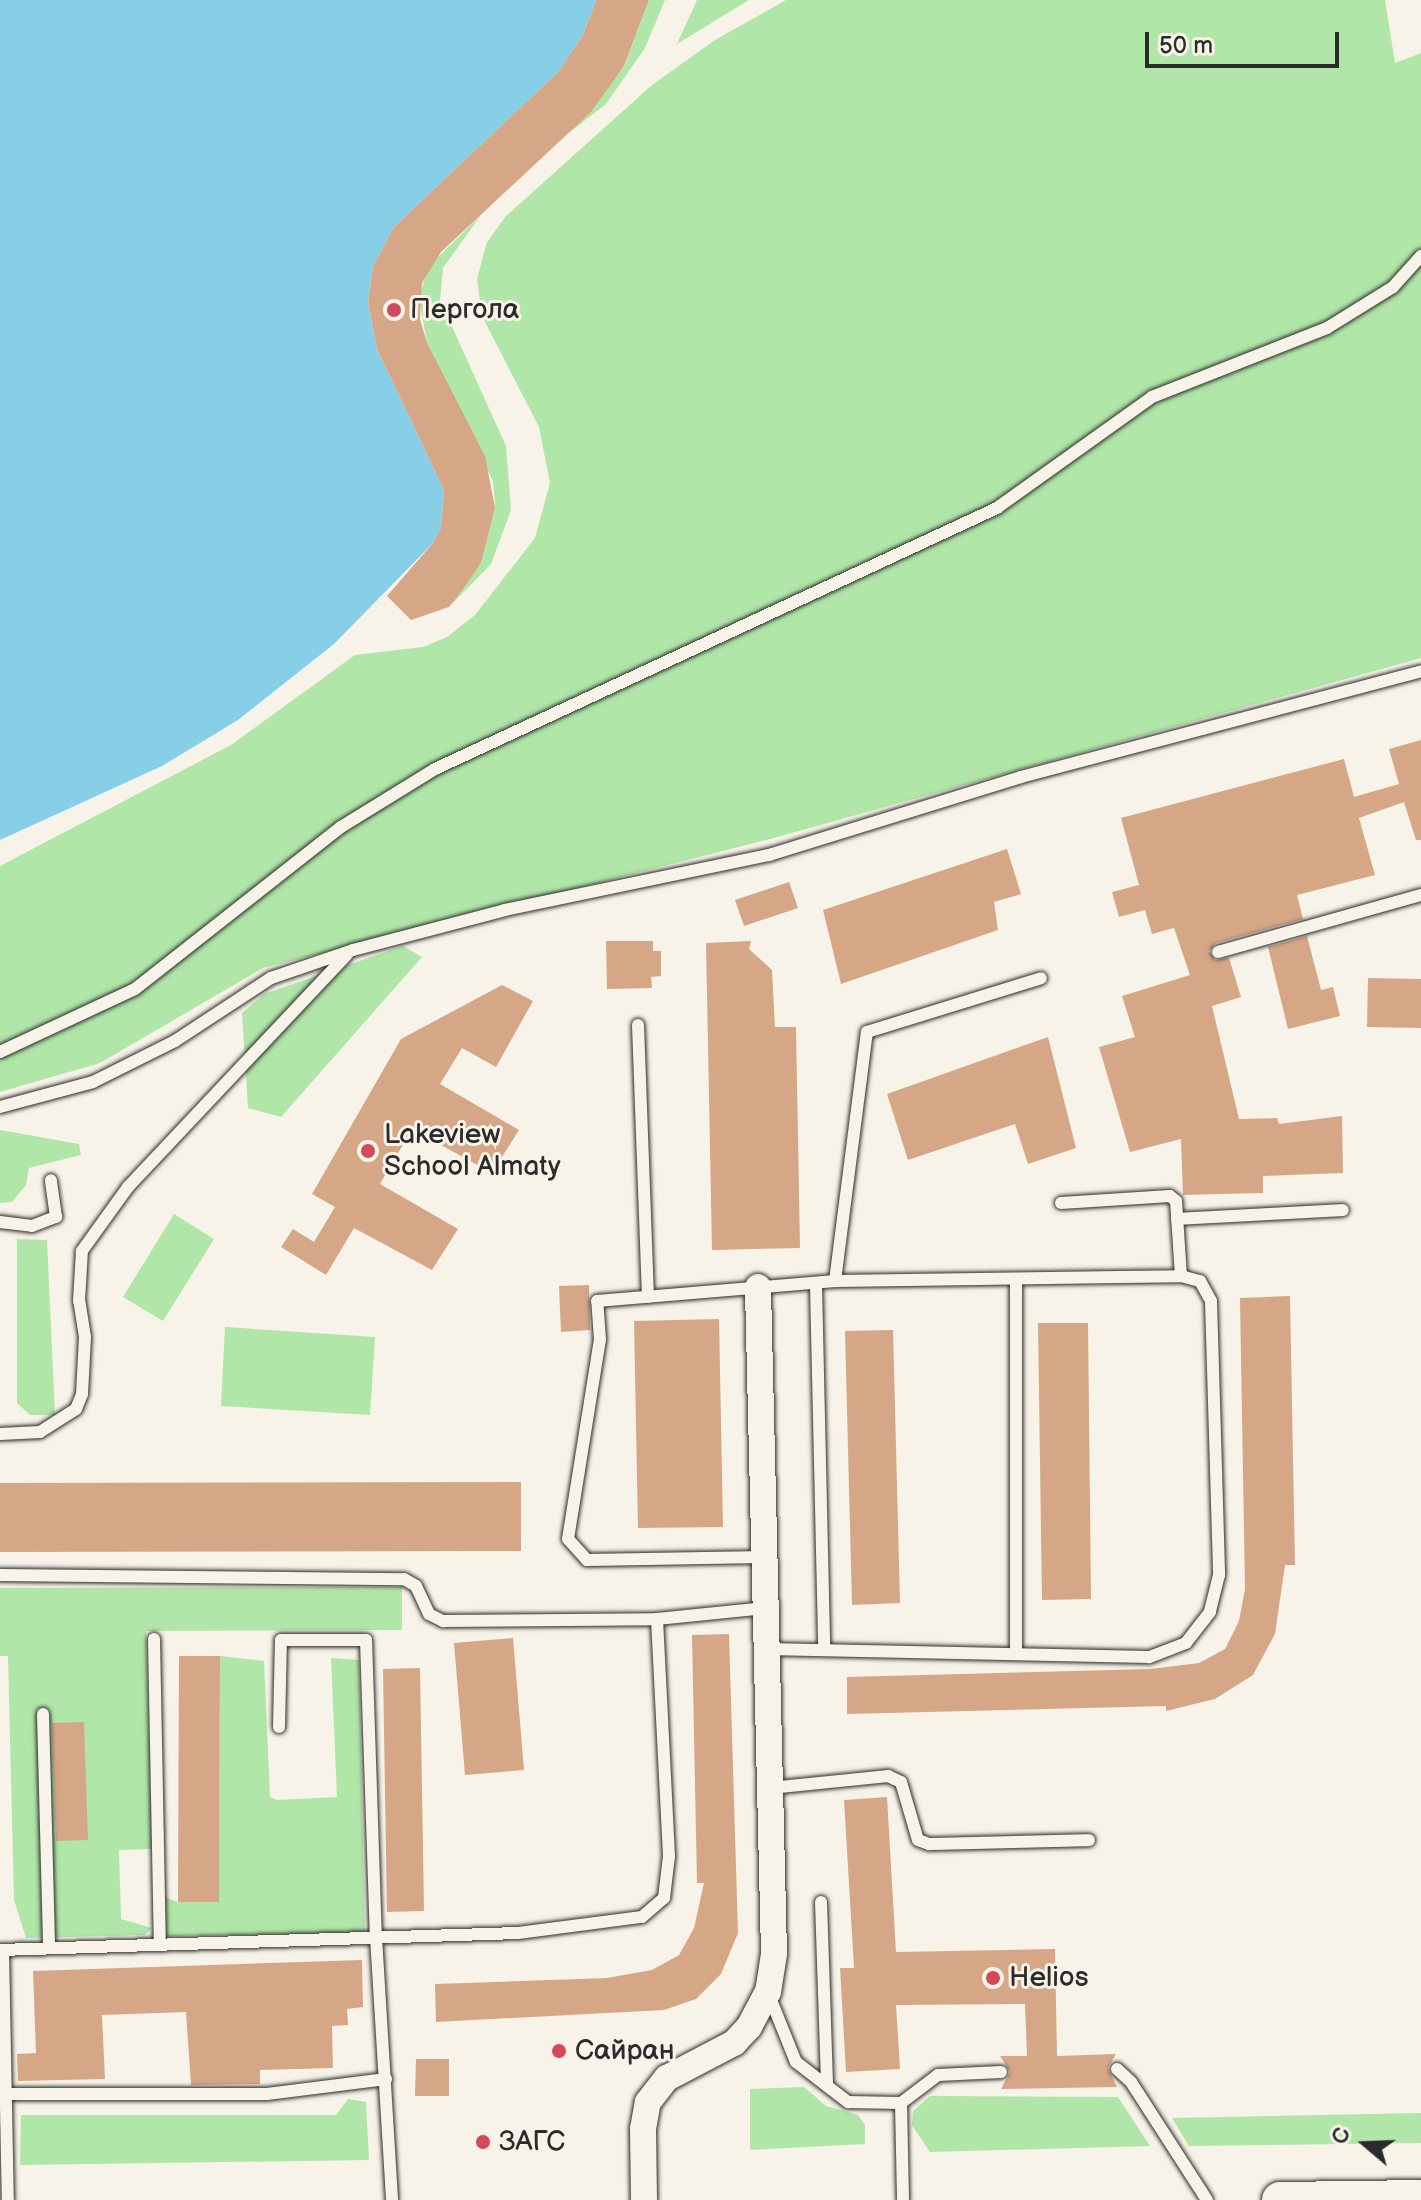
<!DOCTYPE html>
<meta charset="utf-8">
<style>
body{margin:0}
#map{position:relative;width:1421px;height:2200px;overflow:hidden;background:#f7f3e8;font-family:"Balsamiq Sans",sans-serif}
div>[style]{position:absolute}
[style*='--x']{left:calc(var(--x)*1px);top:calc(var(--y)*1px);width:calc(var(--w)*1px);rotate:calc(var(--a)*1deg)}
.green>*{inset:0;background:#b0e6a8}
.water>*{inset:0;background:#86cfe7}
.building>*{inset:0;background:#d6a787}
.roads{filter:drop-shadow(0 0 2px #2b2b2b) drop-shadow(0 0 2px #2b2b2b)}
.lane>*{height:12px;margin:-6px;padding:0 6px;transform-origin:6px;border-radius:6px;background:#f7f3e8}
.street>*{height:26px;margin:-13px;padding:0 13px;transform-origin:13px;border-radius:13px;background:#f7f3e8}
.secondary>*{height:36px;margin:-18px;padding:0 18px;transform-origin:18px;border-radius:18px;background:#f7f3e8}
.dots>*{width:22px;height:22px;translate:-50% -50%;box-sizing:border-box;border:4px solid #f7f3e8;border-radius:50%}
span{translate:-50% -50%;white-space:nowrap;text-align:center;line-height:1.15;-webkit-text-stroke:6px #f7f3e8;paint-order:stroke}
.poi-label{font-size:28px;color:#2b2b2b}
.left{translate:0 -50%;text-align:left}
.north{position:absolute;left:1325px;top:2104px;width:80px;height:80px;-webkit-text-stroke:6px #f7f3e8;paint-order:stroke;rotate:289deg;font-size:22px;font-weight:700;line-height:32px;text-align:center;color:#2b2b2b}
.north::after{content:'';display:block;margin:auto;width:28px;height:36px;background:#2b2b2b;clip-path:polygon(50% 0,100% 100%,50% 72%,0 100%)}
.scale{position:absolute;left:1145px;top:32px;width:194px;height:36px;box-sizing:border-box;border:4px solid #2b2b2b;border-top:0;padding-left:10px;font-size:24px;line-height:28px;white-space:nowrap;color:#2b2b2b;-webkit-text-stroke:6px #f7f3e8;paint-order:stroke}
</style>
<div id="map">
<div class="green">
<i style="clip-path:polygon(649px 0,665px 0,645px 48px,606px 104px,569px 133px,624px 67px)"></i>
<i style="clip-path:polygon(697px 0,749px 0,677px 44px)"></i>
<i style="clip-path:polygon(786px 0,1385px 0,1395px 63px,1421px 53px,1421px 658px,770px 839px,263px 968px,100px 1063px,0 1092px,0 866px,231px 745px,355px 655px,423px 647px,447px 637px,475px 615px,535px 538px,550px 483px,539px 427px,482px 316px,477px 279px,487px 242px,506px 216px,652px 85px,715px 40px)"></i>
<i style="clip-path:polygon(481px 215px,443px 268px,440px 300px,506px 446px,511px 510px,491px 564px,449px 607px,481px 563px,495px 507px,493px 481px,427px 343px,419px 298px,428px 267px)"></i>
<i style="clip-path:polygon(403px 946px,422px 957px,281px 1117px,248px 1108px,242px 1013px,264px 994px)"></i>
<i style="clip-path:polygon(0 1130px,79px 1144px,81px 1155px,29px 1168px,26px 1185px,12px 1202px,0 1203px)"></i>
<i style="clip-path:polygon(174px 1214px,214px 1239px,163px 1321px,123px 1297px)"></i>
<i style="clip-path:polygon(17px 1239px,47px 1240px,55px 1415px,30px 1415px,17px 1403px)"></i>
<i style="clip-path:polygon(225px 1327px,375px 1337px,370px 1415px,221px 1406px)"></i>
<i style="clip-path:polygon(402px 1587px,402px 1630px,146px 1631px,152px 1849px,119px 1850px,121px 1919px,152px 1928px,145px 1935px,26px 1938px,14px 1900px,8px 1656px,0 1656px,0 1588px)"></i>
<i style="clip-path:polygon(220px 1656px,264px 1661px,270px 1797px,277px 1800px,337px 1797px,331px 1658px,359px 1660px,365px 1933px,163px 1936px,162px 1896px,178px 1902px,219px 1902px)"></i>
<i style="clip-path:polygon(804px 2087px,826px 2106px,858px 2115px,865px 2125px,865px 2144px,750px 2150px,750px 2089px)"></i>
<i style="clip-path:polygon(930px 2096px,1118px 2097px,1150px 2146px,930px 2152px,912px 2125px,913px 2111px)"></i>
<i style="clip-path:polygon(348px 2099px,366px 2102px,369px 2160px,20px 2165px,21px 2115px,336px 2115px)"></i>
<i style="clip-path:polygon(1421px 2113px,1421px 2143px,1189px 2146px,1172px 2118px)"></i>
</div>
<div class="water">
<i style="clip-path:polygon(0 0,596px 0,583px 35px,558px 72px,394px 227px,373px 266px,368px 302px,377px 349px,444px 490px,441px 528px,433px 543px,334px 644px,238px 720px,162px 766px,0 840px)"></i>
</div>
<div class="building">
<i style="clip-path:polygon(596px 0,649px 0,624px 66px,591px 112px,441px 252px,422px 283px,420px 319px,427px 343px,485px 456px,495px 508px,481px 563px,463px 589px,449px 607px,411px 620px,387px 596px,433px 543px,441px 528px,444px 490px,377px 349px,368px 302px,373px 266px,394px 227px,558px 72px,583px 35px)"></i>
<i style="clip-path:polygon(1421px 740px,1421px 840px,1416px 840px,1404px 802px,1359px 818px,1375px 875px,1297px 895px,1303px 919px,1216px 943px,1209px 951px,1215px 960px,1229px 958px,1241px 997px,1212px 1006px,1239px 1119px,1277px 1118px,1279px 1124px,1342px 1116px,1343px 1173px,1263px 1176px,1263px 1193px,1183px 1195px,1181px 1139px,1130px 1152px,1099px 1047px,1135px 1037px,1122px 996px,1190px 975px,1174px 928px,1152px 934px,1145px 910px,1119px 917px,1112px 892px,1139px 885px,1121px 818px,1344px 759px,1354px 797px,1399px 784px,1389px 749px)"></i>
<i style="clip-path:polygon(1007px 849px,1021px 894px,994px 902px,998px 930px,841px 984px,823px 910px)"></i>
<i style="clip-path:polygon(789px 882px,798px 908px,744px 926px,735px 900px)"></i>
<i style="clip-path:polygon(1307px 936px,1321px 990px,1333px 987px,1340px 1016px,1288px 1029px,1268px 947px)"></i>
<i style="clip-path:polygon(606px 941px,653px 941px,653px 951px,661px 951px,661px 976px,651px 977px,652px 988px,607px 989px)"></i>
<i style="clip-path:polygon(751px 941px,749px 949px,772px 970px,775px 1027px,796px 1027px,800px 1248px,712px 1250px,706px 943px)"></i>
<i style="clip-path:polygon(1368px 978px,1421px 979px,1421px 1028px,1367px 1027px)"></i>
<i style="clip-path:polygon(502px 985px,533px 1001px,496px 1067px,462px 1048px,440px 1084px,519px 1130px,492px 1173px,412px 1129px,380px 1184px,458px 1229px,432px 1270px,354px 1228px,326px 1275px,281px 1247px,293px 1229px,314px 1242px,335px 1207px,312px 1194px,401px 1039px)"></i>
<i style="clip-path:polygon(1048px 1037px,1076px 1148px,1028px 1164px,1015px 1124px,908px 1160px,887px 1094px)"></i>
<i style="clip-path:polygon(589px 1285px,590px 1330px,561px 1332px,559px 1286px)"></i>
<i style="clip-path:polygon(1290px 1296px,1295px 1565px,1285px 1565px,1275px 1634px,1253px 1675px,1215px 1699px,1166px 1711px,1166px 1706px,847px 1714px,847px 1677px,1150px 1669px,1199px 1663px,1225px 1649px,1239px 1621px,1245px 1589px,1240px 1298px)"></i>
<i style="clip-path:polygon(719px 1319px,723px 1527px,638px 1528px,634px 1321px)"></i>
<i style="clip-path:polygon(1038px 1323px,1088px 1323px,1091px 1599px,1042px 1600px)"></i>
<i style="clip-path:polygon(893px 1330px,900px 1603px,852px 1605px,845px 1331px)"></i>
<i style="clip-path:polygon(521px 1482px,521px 1551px,0 1552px,0 1483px)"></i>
<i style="clip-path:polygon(729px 1634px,738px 1933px,721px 1974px,696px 1999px,664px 2010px,436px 2022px,435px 1984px,607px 1978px,652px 1970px,679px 1955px,694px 1928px,704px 1883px,697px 1883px,692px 1635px)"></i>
<i style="clip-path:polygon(513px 1638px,524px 1770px,465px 1775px,454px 1643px)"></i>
<i style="clip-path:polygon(179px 1656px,220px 1656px,219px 1902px,178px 1902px)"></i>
<i style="clip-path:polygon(420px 1668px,424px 1911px,387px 1912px,383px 1669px)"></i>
<i style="clip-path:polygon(84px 1722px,88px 1840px,56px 1841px,52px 1723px)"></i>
<i style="clip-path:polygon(887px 1797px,896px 1952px,1055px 1949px,1057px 2056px,1116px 2054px,1108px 2068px,1117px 2087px,1001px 2089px,1010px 2072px,1000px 2056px,1027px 2056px,1025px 2004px,896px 2005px,900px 2069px,846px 2072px,840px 1968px,854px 1968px,844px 1800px)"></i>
<i style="clip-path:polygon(362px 1960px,363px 2007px,347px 2009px,348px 2025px,332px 2026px,333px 2068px,260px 2070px,260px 2084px,191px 2085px,186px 2012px,102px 2015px,105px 2079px,18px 2081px,17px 2054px,36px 2053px,33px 1971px)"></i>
<i style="clip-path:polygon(416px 2059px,449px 2059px,449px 2096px,415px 2096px)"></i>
</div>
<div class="roads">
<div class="lane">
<i style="--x:1218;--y:952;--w:211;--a:-15.7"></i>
<i style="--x:638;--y:1025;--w:272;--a:87.9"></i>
<i style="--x:0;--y:1052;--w:149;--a:-25"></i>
<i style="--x:135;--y:989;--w:262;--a:-38.2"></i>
<i style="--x:341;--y:827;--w:110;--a:-31.7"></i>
<i style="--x:435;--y:769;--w:620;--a:-24.91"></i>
<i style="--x:997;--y:508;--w:191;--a:-35.6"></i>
<i style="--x:1152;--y:397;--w:188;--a:-21.5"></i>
<i style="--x:1327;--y:328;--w:78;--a:-31.8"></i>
<i style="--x:1393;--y:287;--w:42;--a:-47.9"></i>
<i style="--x:0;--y:1107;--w:96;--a:-15"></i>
<i style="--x:93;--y:1082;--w:92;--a:-26.6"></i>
<i style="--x:175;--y:1041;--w:115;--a:-33.3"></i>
<i style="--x:271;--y:978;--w:87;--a:-18.9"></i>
<i style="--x:353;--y:950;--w:157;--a:-14.7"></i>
<i style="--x:505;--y:910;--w:270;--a:-11.8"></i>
<i style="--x:769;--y:855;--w:264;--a:-17.2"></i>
<i style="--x:1021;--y:777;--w:414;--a:-14.8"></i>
<i style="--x:1061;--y:1203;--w:109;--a:-3.7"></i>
<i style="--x:1170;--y:1196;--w:8;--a:40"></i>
<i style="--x:1176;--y:1201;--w:75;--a:86.2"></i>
<i style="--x:1177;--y:1219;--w:166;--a:-3.1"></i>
<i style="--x:0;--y:1222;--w:32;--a:7"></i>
<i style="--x:32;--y:1226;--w:26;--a:-21"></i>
<i style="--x:56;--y:1217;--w:37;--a:-98"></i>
<i style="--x:835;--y:1281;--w:251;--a:-82.7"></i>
<i style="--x:867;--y:1032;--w:182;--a:-17.2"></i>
<i style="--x:1016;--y:1282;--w:372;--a:90"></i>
<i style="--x:816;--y:1286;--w:364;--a:88.7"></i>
<i style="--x:0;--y:1434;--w:40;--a:-2.9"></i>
<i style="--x:40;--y:1432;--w:43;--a:-32.6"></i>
<i style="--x:76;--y:1409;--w:16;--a:-68"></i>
<i style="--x:82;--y:1394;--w:57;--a:-87"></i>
<i style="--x:85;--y:1337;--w:36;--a:-99"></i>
<i style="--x:79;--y:1301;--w:50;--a:-86.6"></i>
<i style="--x:82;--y:1251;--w:79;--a:-54.3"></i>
<i style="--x:128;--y:1187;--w:319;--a:-46.7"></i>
<i style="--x:764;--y:1557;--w:177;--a:179"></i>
<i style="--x:587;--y:1560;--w:28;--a:-132"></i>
<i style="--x:568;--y:1539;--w:202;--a:-80.9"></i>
<i style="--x:600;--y:1340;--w:39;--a:-94"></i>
<i style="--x:597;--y:1301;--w:239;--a:-4.8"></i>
<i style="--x:835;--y:1281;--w:346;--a:-0.8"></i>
<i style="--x:1181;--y:1276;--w:20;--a:15"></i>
<i style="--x:1200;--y:1281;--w:23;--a:61"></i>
<i style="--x:1211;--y:1301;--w:274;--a:88.3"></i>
<i style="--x:1219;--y:1575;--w:38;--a:104"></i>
<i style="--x:1210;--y:1612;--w:39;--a:128"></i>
<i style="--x:1186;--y:1643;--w:40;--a:159"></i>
<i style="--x:1149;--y:1657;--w:383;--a:-178.8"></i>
<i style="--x:0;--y:1575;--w:404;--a:0.6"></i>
<i style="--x:404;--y:1579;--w:14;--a:30"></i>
<i style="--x:416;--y:1586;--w:31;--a:65"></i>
<i style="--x:429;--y:1614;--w:16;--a:27"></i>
<i style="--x:443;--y:1621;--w:214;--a:-0.5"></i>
<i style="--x:657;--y:1619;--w:109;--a:-5.8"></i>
<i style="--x:154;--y:1639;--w:305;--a:88.9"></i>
<i style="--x:43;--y:1714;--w:234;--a:88.5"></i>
<i style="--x:279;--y:1727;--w:87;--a:-88.7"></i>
<i style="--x:281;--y:1640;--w:85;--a:0"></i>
<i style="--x:366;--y:1640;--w:297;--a:88.1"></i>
<i style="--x:376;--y:1937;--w:263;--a:86.5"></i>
<i style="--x:770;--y:1788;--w:119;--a:-5.8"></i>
<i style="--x:888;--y:1776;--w:14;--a:25"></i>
<i style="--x:901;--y:1782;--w:60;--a:73.7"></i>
<i style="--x:918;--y:1840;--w:12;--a:20"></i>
<i style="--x:929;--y:1844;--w:160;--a:-1.4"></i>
<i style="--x:821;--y:1902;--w:184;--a:88.1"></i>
<i style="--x:0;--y:1950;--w:518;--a:-1.88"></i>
<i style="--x:518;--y:1933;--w:125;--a:-7.4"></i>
<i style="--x:642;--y:1917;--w:29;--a:-41"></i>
<i style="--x:664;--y:1898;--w:42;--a:-83.2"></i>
<i style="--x:669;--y:1856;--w:237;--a:-92.9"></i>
<i style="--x:3;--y:1950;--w:250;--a:88.9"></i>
<i style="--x:769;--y:1995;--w:72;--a:68.1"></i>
<i style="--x:796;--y:2062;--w:66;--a:37.6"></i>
<i style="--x:848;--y:2102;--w:53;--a:1.1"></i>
<i style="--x:901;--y:2103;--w:46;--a:-37.1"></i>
<i style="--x:938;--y:2075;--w:63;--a:-2.7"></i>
<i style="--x:1117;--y:2069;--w:19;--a:43"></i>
<i style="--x:1131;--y:2082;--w:140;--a:57.2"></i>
<i style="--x:6;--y:2094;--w:261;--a:0"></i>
<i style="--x:267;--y:2094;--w:120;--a:-7.2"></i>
<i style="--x:901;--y:2103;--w:97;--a:88.8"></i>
</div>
<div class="street">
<i style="--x:644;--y:2200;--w:71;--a:-90.8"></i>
<i style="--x:643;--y:2129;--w:27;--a:-80"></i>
<i style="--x:648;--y:2102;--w:31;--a:-52"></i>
<i style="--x:667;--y:2078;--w:76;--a:-27.6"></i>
<i style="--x:734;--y:2043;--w:22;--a:-47"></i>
<i style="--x:749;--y:2027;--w:40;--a:-62"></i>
<i style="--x:768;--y:1992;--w:39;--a:-81"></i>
<i style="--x:774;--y:1953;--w:666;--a:-91.38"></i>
</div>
<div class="secondary">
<i style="--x:1280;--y:2200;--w:141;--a:-0.8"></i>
</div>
</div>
<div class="dots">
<i style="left:394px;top:310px;background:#d1495b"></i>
<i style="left:368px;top:1151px;background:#d1495b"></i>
<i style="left:993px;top:1978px;background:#d1495b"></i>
<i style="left:559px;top:2051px;background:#d1495b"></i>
<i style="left:483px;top:2142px;background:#d1495b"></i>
</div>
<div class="poi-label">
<span class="left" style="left:410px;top:310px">Пергола</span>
<span class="left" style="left:384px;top:1151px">Lakeview<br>School Almaty</span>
<span class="left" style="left:1009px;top:1978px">Helios</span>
<span class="left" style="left:575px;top:2051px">Сайран</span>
<span class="left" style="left:499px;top:2142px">ЗАГС</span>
</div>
<div class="north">С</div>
<div class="scale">50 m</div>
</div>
